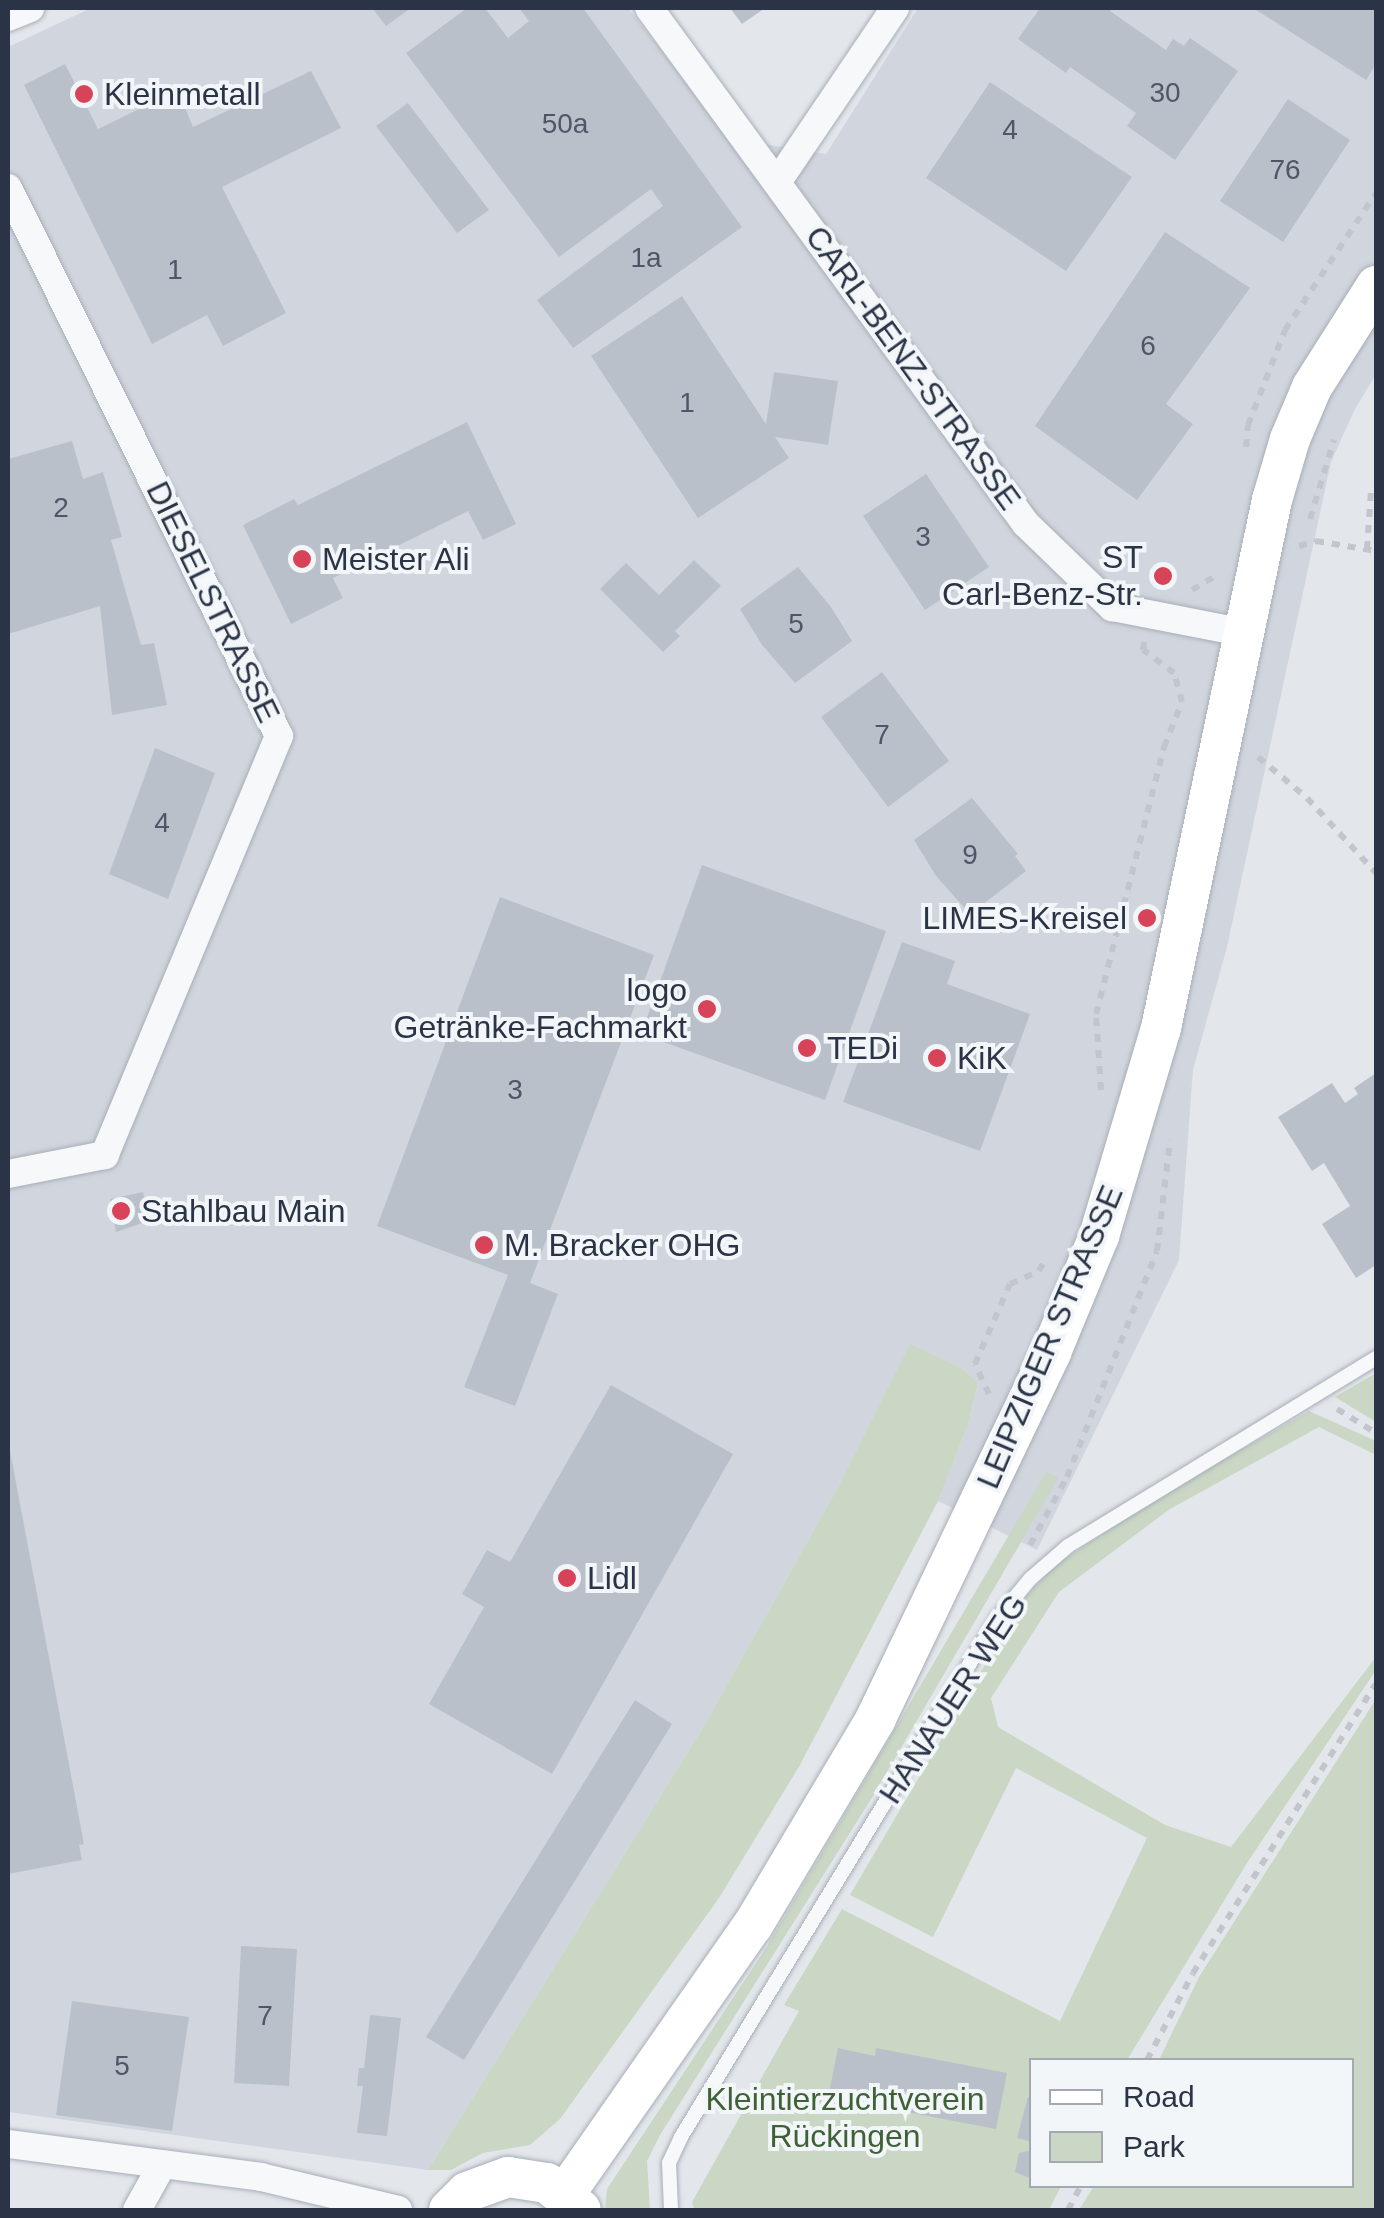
<!DOCTYPE html>
<meta charset="utf-8">
<style>
body{margin:0}
#map{position:relative;width:1384px;height:2218px;overflow:hidden;background:#e3e7ec;font-family:Arial,sans-serif}
div>[style]{position:absolute}
[style*='--x']{left:calc(var(--x)*1px);top:calc(var(--y)*1px);width:calc(var(--w)*1px);rotate:calc(var(--a)*1deg)}
.built>*{inset:0;background:#d1d6de}
.green>*{inset:0;background:#c9d7c4}
.building>*{inset:0;background:#bac0ca}
.path>*{height:6px;margin-top:-3px;transform-origin:0;background:repeating-linear-gradient(90deg,#c2c5cb 0 8px,transparent 0 16px)}
.roads{filter:drop-shadow(0 0 2px #a8aeb7) drop-shadow(0 0 2px #a8aeb7)}
.lane>*{height:14px;margin:-7px;padding:0 7px;transform-origin:7px;border-radius:7px;background:#f7f8fa}
.street>*{height:28px;margin:-14px;padding:0 14px;transform-origin:14px;border-radius:14px;background:#f7f8fa}
.secondary>*{height:40px;margin:-20px;padding:0 20px;transform-origin:20px;border-radius:20px;background:#fff}
.dots>*{width:28px;height:28px;translate:-50% -50%;box-sizing:border-box;border:5px solid #f3f6f9;border-radius:50%}
span{translate:-50% -50%;white-space:nowrap;text-align:center;line-height:1.15;-webkit-text-stroke:8px #f3f6f9;paint-order:stroke}
.number-label{font-size:28px;color:#4e5767}
.number-label span{-webkit-text-stroke-width:0}
.poi-label{font-size:32px;color:#2a3446}
.left{translate:0 -50%;text-align:left}
.right{translate:-100% -50%;text-align:right}
.street-label{font-size:32px;color:#2a3446}
.park-label{font-size:32px;color:#3e6236}
.frame{position:absolute;inset:0;border:10px solid #2a3446;pointer-events:none}
.legend{position:absolute;left:1029px;top:2058px;width:325px;height:130px;box-sizing:border-box;background:#f3f6f9;border:2px solid #a3a8b1;margin:0;padding:12px 18px;list-style:none;font-size:30px;color:#2a3446}
.legend li{display:flex;align-items:center;gap:20px;height:50px}
.legend b{width:50px;border:2px solid #a3a8b1}
</style>
<div id="map">
<div class="built">
<i style="clip-path:polygon(91px 8px,628px 8px,730px 139px,826px 154px,918px 8px,1376px 8px,1376px 374px,1355px 409px,1331px 462px,1227px 947px,1193px 1070px,1179px 1260px,1037px 1550px,938px 1501px,968px 1425px,978px 1383px,963px 1369px,910px 1345px,837px 1489px,701px 1731px,428px 2170px,8px 2112px,8px 47px)"></i>
</div>
<div class="green">
<i style="clip-path:polygon(910px 1344px,963px 1369px,978px 1383px,968px 1425px,938px 1501px,800px 1765px,719px 1898px,560px 2119px,530px 2145px,483px 2153px,451px 2170px,428px 2170px,701px 1731px,837px 1489px)"></i>
<i style="clip-path:polygon(1376px 1373px,1376px 1422px,1335px 1397px)"></i>
<i style="clip-path:polygon(1309px 1411px,1376px 1441px,1376px 1455px,1319px 1427px,1170px 1509px,1059px 1592px,991px 1698px,998px 1727px,1165px 1825px,1231px 1847px,1376px 1657px,1376px 1670px,1247px 1863px,1127px 2060px,1032px 2060px,1032px 2186px,1061px 2186px,1049px 2210px,694px 2210px,692px 2202px,799px 2011px,784px 2005px,842px 1909px,1060px 2021px,1147px 1838px,1016px 1768px,933px 1937px,850px 1895px,1023px 1600px,1051px 1568px,1162px 1495px)"></i>
<i style="clip-path:polygon(1046px 1472px,1059px 1477px,873px 1796px,660px 2135px,647px 2161px,650px 2210px,605px 2210px,607px 2189px,766px 1948px)"></i>
<i style="clip-path:polygon(1376px 1699px,1376px 2210px,1079px 2210px,1094px 2186px,1352px 2186px,1352px 2060px,1159px 2060px,1199px 1977px)"></i>
</div>
<div class="building">
<i style="clip-path:polygon(372px 8px,411px 8px,386px 26px)"></i>
<i style="clip-path:polygon(467px 8px,485px 8px,508px 38px,529px 21px,519px 8px,583px 8px,742px 227px,573px 348px,537px 300px,663px 206px,651px 189px,559px 257px,406px 53px)"></i>
<i style="clip-path:polygon(730px 8px,765px 8px,742px 24px)"></i>
<i style="clip-path:polygon(1040px 8px,1113px 8px,1110px 11px,1166px 50px,1173px 39px,1184px 46px,1190px 38px,1238px 71px,1175px 160px,1127px 126px,1136px 113px,1070px 67px,1066px 73px,1018px 39px)"></i>
<i style="clip-path:polygon(1253px 8px,1376px 8px,1376px 64px,1366px 80px)"></i>
<i style="clip-path:polygon(65px 64px,98px 129px,178px 90px,193px 127px,311px 71px,341px 128px,222px 187px,286px 313px,223px 346px,207px 315px,152px 344px,24px 85px)"></i>
<i style="clip-path:polygon(990px 82px,1132px 177px,1066px 271px,926px 178px)"></i>
<i style="clip-path:polygon(1288px 99px,1350px 140px,1283px 242px,1220px 201px)"></i>
<i style="clip-path:polygon(408px 103px,489px 210px,457px 233px,376px 126px)"></i>
<i style="clip-path:polygon(1165px 232px,1250px 288px,1166px 404px,1193px 424px,1137px 500px,1035px 426px)"></i>
<i style="clip-path:polygon(682px 296px,766px 424px,774px 372px,838px 381px,828px 445px,775px 437px,789px 458px,698px 518px,591px 356px)"></i>
<i style="clip-path:polygon(467px 422px,516px 524px,483px 540px,468px 511px,333px 578px,343px 598px,291px 624px,243px 525px,294px 499px,298px 505px)"></i>
<i style="clip-path:polygon(72px 441px,83px 479px,103px 472px,122px 537px,111px 540px,141px 645px,154px 643px,167px 705px,112px 715px,100px 606px,8px 634px,8px 459px)"></i>
<i style="clip-path:polygon(926px 474px,989px 567px,925px 610px,863px 516px)"></i>
<i style="clip-path:polygon(694px 560px,721px 586px,675px 631px,680px 636px,663px 652px,600px 589px,626px 563px,659px 595px)"></i>
<i style="clip-path:polygon(798px 567px,831px 607px,852px 641px,795px 683px,762px 645px,740px 609px)"></i>
<i style="clip-path:polygon(882px 672px,949px 761px,888px 807px,821px 717px)"></i>
<i style="clip-path:polygon(155px 748px,215px 773px,168px 899px,109px 874px)"></i>
<i style="clip-path:polygon(972px 798px,1018px 854px,1015px 856px,1026px 871px,970px 914px,936px 876px,914px 840px)"></i>
<i style="clip-path:polygon(702px 865px,886px 931px,825px 1100px,641px 1034px)"></i>
<i style="clip-path:polygon(500px 897px,654px 955px,530px 1283px,558px 1294px,515px 1406px,464px 1387px,508px 1275px,377px 1226px)"></i>
<i style="clip-path:polygon(902px 942px,955px 961px,947px 984px,1030px 1014px,980px 1151px,843px 1102px)"></i>
<i style="clip-path:polygon(1376px 1073px,1376px 1265px,1356px 1278px,1322px 1224px,1350px 1206px,1324px 1163px,1312px 1171px,1278px 1117px,1332px 1083px,1345px 1103px,1358px 1094px,1354px 1088px)"></i>
<i style="clip-path:polygon(143px 1192px,148px 1221px,116px 1232px,110px 1199px)"></i>
<i style="clip-path:polygon(611px 1385px,733px 1454px,552px 1774px,429px 1704px,484px 1607px,462px 1594px,487px 1550px,510px 1562px)"></i>
<i style="clip-path:polygon(8px 1440px,84px 1844px,79px 1845px,82px 1860px,8px 1874px)"></i>
<i style="clip-path:polygon(635px 1700px,672px 1724px,464px 2060px,426px 2037px)"></i>
<i style="clip-path:polygon(241px 1946px,297px 1949px,289px 2086px,234px 2083px)"></i>
<i style="clip-path:polygon(72px 2001px,189px 2017px,172px 2131px,56px 2115px)"></i>
<i style="clip-path:polygon(370px 2015px,401px 2018px,387px 2136px,357px 2133px,363px 2086px,357px 2086px,359px 2068px,364px 2068px)"></i>
<i style="clip-path:polygon(838px 2048px,875px 2056px,876px 2048px,1007px 2073px,996px 2129px,870px 2105px,869px 2110px,827px 2103px)"></i>
<i style="clip-path:polygon(1028px 2097px,1032px 2098px,1032px 2142px,1017px 2138px)"></i>
<i style="clip-path:polygon(1032px 2150px,1032px 2179px,1015px 2172px,1019px 2153px)"></i>
</div>
<div class="path">
<i style="--x:1246;--y:447;--w:22;--a:-85"></i>
<i style="--x:1248;--y:425;--w:102;--a:-68.7"></i>
<i style="--x:1285;--y:330;--w:164;--a:-56.4"></i>
<i style="--x:1310;--y:519;--w:83;--a:-73.1"></i>
<i style="--x:1299;--y:546;--w:18;--a:-16"></i>
<i style="--x:1316;--y:541;--w:61;--a:9.5"></i>
<i style="--x:1367;--y:549;--w:58;--a:-86.1"></i>
<i style="--x:1192;--y:590;--w:31;--a:-31"></i>
<i style="--x:1258;--y:757;--w:64;--a:39.9"></i>
<i style="--x:1307;--y:798;--w:102;--a:47.4"></i>
<i style="--x:1101;--y:1090;--w:76;--a:-93.8"></i>
<i style="--x:1096;--y:1014;--w:276;--a:-75.7"></i>
<i style="--x:1164;--y:747;--w:48;--a:-68.2"></i>
<i style="--x:1182;--y:702;--w:30;--a:-105"></i>
<i style="--x:1174;--y:673;--w:39;--a:-143"></i>
<i style="--x:1143;--y:650;--w:8;--a:-83"></i>
<i style="--x:989;--y:1394;--w:33;--a:-115"></i>
<i style="--x:975;--y:1364;--w:87;--a:-66.4"></i>
<i style="--x:1010;--y:1284;--w:32;--a:-24"></i>
<i style="--x:1039;--y:1271;--w:15;--a:-62"></i>
<i style="--x:1337;--y:1409;--w:46;--a:31.6"></i>
<i style="--x:1030;--y:1545;--w:77;--a:-61.4"></i>
<i style="--x:1067;--y:1477;--w:243;--a:-68.3"></i>
<i style="--x:1157;--y:1251;--w:112;--a:-83.3"></i>
<i style="--x:1147;--y:2060;--w:98;--a:-62.1"></i>
<i style="--x:1193;--y:1973;--w:342;--a:-57.7"></i>
<i style="--x:1068;--y:2210;--w:27;--a:-62"></i>
</div>
<div class="roads">
<div class="lane">
<i style="--x:671;--y:2210;--w:47;--a:-92.4"></i>
<i style="--x:669;--y:2163;--w:29;--a:-65"></i>
<i style="--x:681;--y:2137;--w:607;--a:-58.62"></i>
<i style="--x:997;--y:1619;--w:52;--a:-50.5"></i>
<i style="--x:1030;--y:1579;--w:50;--a:-41"></i>
<i style="--x:1068;--y:1546;--w:361;--a:-31.4"></i>
</div>
<div class="street">
<i style="--x:649;--y:8;--w:639;--a:53.85"></i>
<i style="--x:1026;--y:524;--w:120;--a:44"></i>
<i style="--x:1112;--y:607;--w:136;--a:11"></i>
<i style="--x:8;--y:17;--w:24;--a:-22"></i>
<i style="--x:778;--y:181;--w:209;--a:-55.9"></i>
<i style="--x:8;--y:188;--w:611;--a:63.69"></i>
<i style="--x:279;--y:736;--w:454;--a:112.6"></i>
<i style="--x:105;--y:1155;--w:99;--a:168.9"></i>
<i style="--x:8;--y:2144;--w:255;--a:7.4"></i>
<i style="--x:261;--y:2177;--w:141;--a:13.5"></i>
<i style="--x:137;--y:2210;--w:51;--a:-60.9"></i>
</div>
<div class="secondary">
<i style="--x:565;--y:2194;--w:328;--a:-55.1"></i>
<i style="--x:753;--y:1925;--w:239;--a:-59.2"></i>
<i style="--x:875;--y:1720;--w:408;--a:-64.4"></i>
<i style="--x:1051;--y:1352;--w:126;--a:-67.5"></i>
<i style="--x:1099;--y:1236;--w:217;--a:-73.4"></i>
<i style="--x:1161;--y:1028;--w:540;--a:-78.13"></i>
<i style="--x:1272;--y:500;--w:64;--a:-73.6"></i>
<i style="--x:1290;--y:439;--w:56;--a:-67.1"></i>
<i style="--x:1312;--y:387;--w:120;--a:-57.6"></i>
<i style="--x:449;--y:2210;--w:25;--a:-45"></i>
<i style="--x:467;--y:2192;--w:44;--a:-20.1"></i>
<i style="--x:508;--y:2177;--w:39;--a:9"></i>
<i style="--x:547;--y:2183;--w:43;--a:38.5"></i>
</div>
</div>
<div class="dots">
<i style="left:84px;top:94px;background:#d74359"></i>
<i style="left:302px;top:559px;background:#d74359"></i>
<i style="left:1163px;top:576px;background:#d74359"></i>
<i style="left:1147px;top:918px;background:#d74359"></i>
<i style="left:707px;top:1009px;background:#d74359"></i>
<i style="left:807px;top:1048px;background:#d74359"></i>
<i style="left:937px;top:1058px;background:#d74359"></i>
<i style="left:121px;top:1211px;background:#d74359"></i>
<i style="left:484px;top:1245px;background:#d74359"></i>
<i style="left:567px;top:1578px;background:#d74359"></i>
</div>
<div class="number-label">
<span style="left:1165px;top:93px">30</span>
<span style="left:565px;top:124px">50a</span>
<span style="left:1010px;top:130px">4</span>
<span style="left:1285px;top:170px">76</span>
<span style="left:646px;top:258px">1a</span>
<span style="left:175px;top:270px">1</span>
<span style="left:1148px;top:346px">6</span>
<span style="left:687px;top:403px">1</span>
<span style="left:61px;top:508px">2</span>
<span style="left:923px;top:537px">3</span>
<span style="left:796px;top:624px">5</span>
<span style="left:882px;top:735px">7</span>
<span style="left:162px;top:823px">4</span>
<span style="left:970px;top:855px">9</span>
<span style="left:515px;top:1090px">3</span>
<span style="left:265px;top:2016px">7</span>
<span style="left:122px;top:2066px">5</span>
</div>
<div class="poi-label">
<span class="left" style="left:104px;top:94px">Kleinmetall</span>
<span class="right" style="left:1143px;top:576px">ST<br>Carl-Benz-Str.</span>
<span class="left" style="left:322px;top:559px">Meister Ali</span>
<span class="right" style="left:1127px;top:918px">LIMES-Kreisel</span>
<span class="right" style="left:687px;top:1009px">logo<br>Getränke-Fachmarkt</span>
<span class="left" style="left:827px;top:1048px">TEDi</span>
<span class="left" style="left:957px;top:1058px">KiK</span>
<span class="left" style="left:141px;top:1211px">Stahlbau Main</span>
<span class="left" style="left:504px;top:1245px">M. Bracker OHG</span>
<span class="left" style="left:587px;top:1578px">Lidl</span>
</div>
<div class="street-label">
<span style="left:913px;top:368px;rotate:54deg">CARL-BENZ-STRASSE</span>
<span style="left:213px;top:602px;rotate:64deg">DIESELSTRASSE</span>
<span style="left:1050px;top:1337px;rotate:-67deg">LEIPZIGER STRASSE</span>
<span style="left:953px;top:1699px;rotate:-57deg">HANAUER WEG</span>
</div>
<div class="park-label">
<span style="left:845px;top:2118px">Kleintierzuchtverein<br>Rückingen</span>
</div>
<div class="frame"></div>
<ul class="legend">
<li><b style="height:12px;background:#fff"></b>Road</li>
<li><b style="height:28px;background:#c9d7c4"></b>Park</li>
</ul>
</div>
